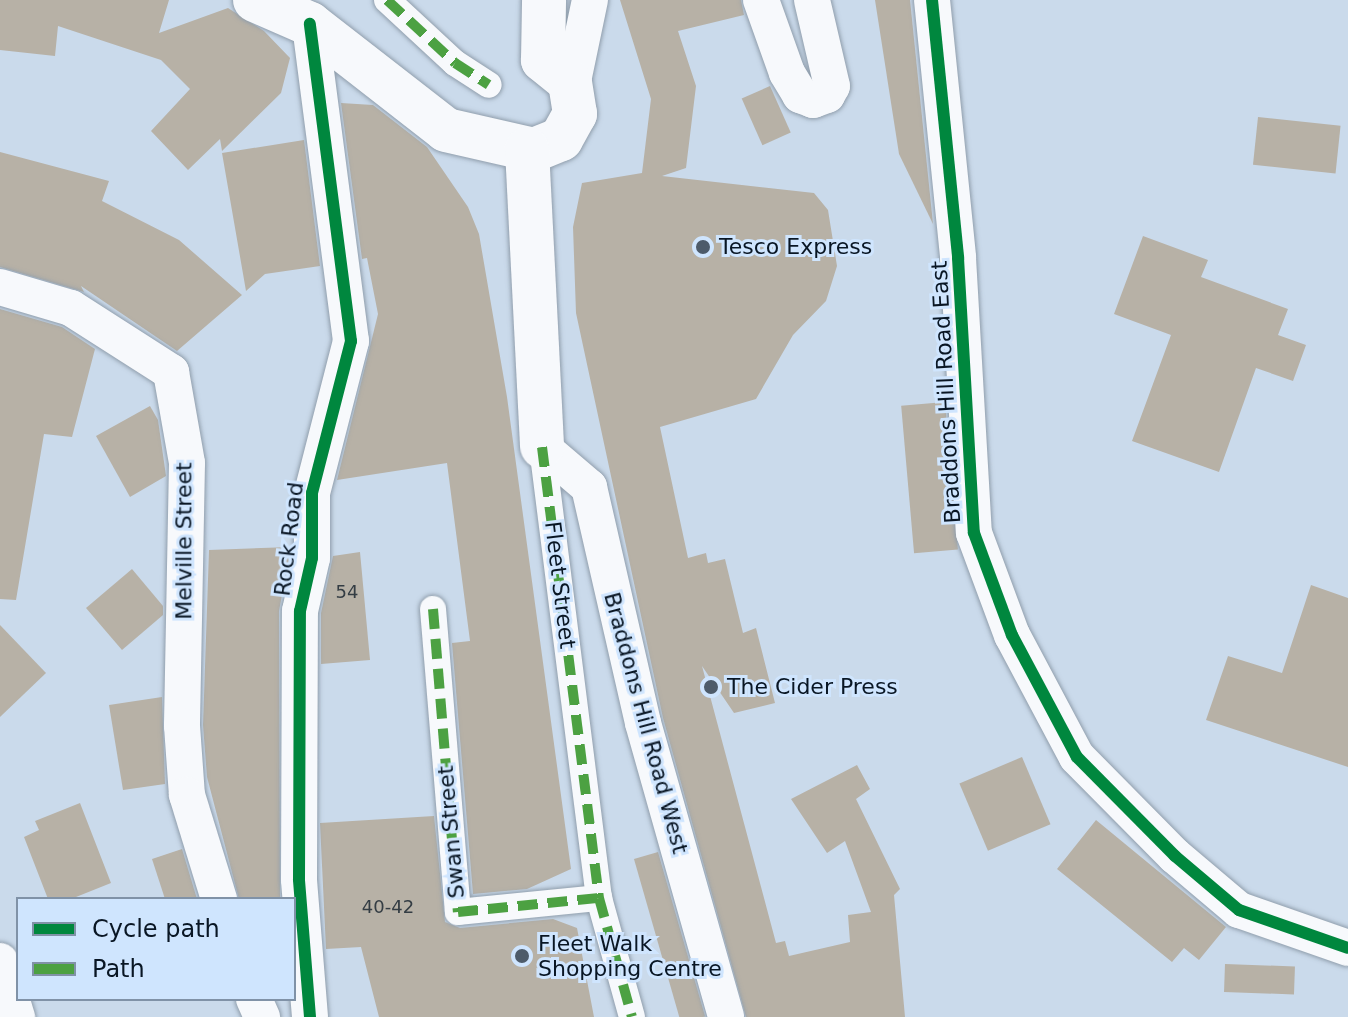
<!DOCTYPE html>
<style>
body{margin:0}
#map{position:relative;width:1348px;height:1017px;overflow:hidden;background:#cadaeb;font-family:"DejaVu Sans",sans-serif}
div>[style]{position:absolute}
.building>*{inset:0;background:#b7b1a6;transform-origin:0 0}
.roads{filter:drop-shadow(0 0 2px #909eac) drop-shadow(0 0 2px #909eac)}
.pedestrian>*{height:26px;margin:-13px;padding:0 13px;transform-origin:13px;border-radius:13px;background:#f7f9fc}
.minor>*{height:36px;margin:-18px;padding:0 18px;transform-origin:18px;border-radius:18px;background:#f7f9fc}
.tertiary>*{height:44px;margin:-22px;padding:0 22px;transform-origin:22px;border-radius:22px;background:#f7f9fc}
.quiet>*{height:10px;margin-top:-5px;transform-origin:0;background:repeating-linear-gradient(90deg,#4ca142 0 20px,transparent 0 30px)}
.cycleway>*{height:12px;margin:-6px;padding:0 6px;transform-origin:6px;border-radius:6px;background:#00873e}
.dots>*{width:22px;height:22px;translate:-50% -50%;box-sizing:border-box;border:4px solid #cfe5fe;border-radius:50%}
span{translate:-50% -50%;white-space:nowrap;text-align:center;line-height:1.15;-webkit-text-stroke:6px #cfe5fe;paint-order:stroke}
.number-label{font-size:18px;color:#343d44}
.number-label span{-webkit-text-stroke-width:0}
.poi-label{font-size:22px;color:#091624}
.left{translate:0 -50%;text-align:left}
.street-label{font-size:22px;color:#091624}
.legend{position:absolute;left:16px;top:897px;width:280px;height:104px;box-sizing:border-box;background:#cfe5fe;border:2px solid #8092a7;margin:0;padding:10px 14px;list-style:none;font-size:24px;color:#091624}
.legend li{display:flex;align-items:center;gap:16px;height:40px}
.legend b{width:40px;border:2px solid #8092a7}
</style>
<div id="map">
<div class="building">
<i style="clip-path:polygon(0 0,169px 0,159px 33px,228px 8px,264px 31px,290px 58px,281px 93px,222px 151px,220px 139px,188px 170px,151px 131px,190px 89px,161px 60px,58px 26px,55px 56px,0 50px)"></i>
<i style="clip-path:polygon(620px 0,741px 0,744px 15px,678px 31px,696px 86px,686px 168px,662px 176px,814px 193px,828px 210px,837px 266px,826px 301px,793px 335px,756px 399px,660px 427px,688px 558px,706px 553px,708px 563px,725px 559px,743px 633px,756px 628px,775px 703px,734px 713px,702px 666px,776px 943px,785px 941px,789px 956px,850px 942px,848px 915px,871px 912px,845px 841px,827px 853px,791px 799px,857px 765px,870px 789px,856px 799px,900px 889px,894px 895px,905px 1017px,746px 1017px,663px 718px,576px 313px,573px 227px,582px 183px,642px 173px,651px 99px)"></i>
<i style="clip-path:polygon(875px 0,910px 0,933px 224px,899px 154px)"></i>
<i style="left:770px;top:86px;width:51px;height:31px;rotate:66deg"></i>
<i style="clip-path:polygon(341px 103px,373px 105px,427px 147px,468px 207px,479px 234px,507px 397px,571px 869px,527px 889px,473px 894px,452px 643px,470px 641px,447px 463px,337px 480px,378px 314px,367px 258px,362px 259px)"></i>
<i style="left:1258px;top:117px;width:83px;height:48px;rotate:6deg"></i>
<i style="clip-path:polygon(304px 140px,320px 266px,265px 274px,246px 291px,222px 153px)"></i>
<i style="clip-path:polygon(0 152px,109px 181px,102px 201px,179px 240px,242px 295px,177px 351px,81px 286px,84px 292px,0 267px)"></i>
<i style="clip-path:polygon(1143px 236px,1208px 260px,1201px 277px,1288px 309px,1278px 335px,1306px 345px,1293px 381px,1256px 368px,1219px 472px,1132px 441px,1171px 335px,1114px 314px)"></i>
<i style="clip-path:polygon(0 309px,62px 327px,95px 349px,72px 437px,44px 434px,16px 600px,0 599px)"></i>
<i style="left:945px;top:402px;width:148px;height:44px;rotate:85deg"></i>
<i style="clip-path:polygon(150px 406px,158px 420px,166px 476px,130px 497px,96px 436px)"></i>
<i style="clip-path:polygon(291px 547px,279px 611px,280px 899px,239px 899px,207px 777px,203px 725px,209px 550px)"></i>
<i style="clip-path:polygon(360px 552px,370px 660px,321px 664px,321px 613px,333px 556px)"></i>
<i style="clip-path:polygon(132px 569px,163px 606px,163px 615px,122px 650px,86px 608px)"></i>
<i style="clip-path:polygon(1311px 585px,1348px 598px,1348px 767px,1206px 720px,1228px 656px,1282px 673px)"></i>
<i style="clip-path:polygon(0 625px,46px 673px,0 717px)"></i>
<i style="clip-path:polygon(162px 697px,165px 784px,123px 790px,109px 705px)"></i>
<i style="left:1022px;top:757px;width:73px;height:68px;rotate:67deg"></i>
<i style="clip-path:polygon(80px 803px,111px 883px,71px 899px,48px 899px,24px 837px,39px 830px,35px 821px)"></i>
<i style="clip-path:polygon(434px 816px,445px 922px,460px 928px,553px 919px,577px 928px,594px 1017px,379px 1017px,361px 947px,326px 949px,320px 823px)"></i>
<i style="clip-path:polygon(1096px 820px,1226px 927px,1199px 960px,1184px 948px,1172px 962px,1057px 869px)"></i>
<i style="clip-path:polygon(182px 849px,197px 899px,165px 899px,152px 859px)"></i>
<i style="left:658px;top:852px;width:171px;height:25px;rotate:74deg"></i>
<i style="left:1225px;top:964px;width:70px;height:28px;rotate:2deg"></i>
</div>
<div class="roads">
<div class="pedestrian">
<i style="left:387px;top:0;width:93px;rotate:42.8deg"></i>
<i style="left:455px;top:63px;width:40px;rotate:32.9deg"></i>
<i style="left:542px;top:447px;width:455px;rotate:82.8deg"></i>
<i style="left:599px;top:898px;width:123px;rotate:74.5deg"></i>
<i style="left:433px;top:609px;width:304px;rotate:85.3deg"></i>
<i style="left:458px;top:912px;width:142px;rotate:-5.7deg"></i>
</div>
<div class="minor">
<i style="left:761px;top:0;width:77px;rotate:70.4deg"></i>
<i style="left:787px;top:73px;width:26px;rotate:59deg"></i>
<i style="left:800px;top:95px;width:14px;rotate:21deg"></i>
<i style="left:813px;top:100px;width:15px;rotate:-20deg"></i>
<i style="left:827px;top:95px;width:10px;rotate:-61deg"></i>
<i style="left:832px;top:86px;width:88px;rotate:-103.1deg"></i>
<i style="left:932px;top:0;width:259px;rotate:84.2deg"></i>
<i style="left:958px;top:258px;width:275px;rotate:86.7deg"></i>
<i style="left:974px;top:533px;width:109px;rotate:69.6deg"></i>
<i style="left:1012px;top:635px;width:138px;rotate:62deg"></i>
<i style="left:1077px;top:757px;width:139px;rotate:45.3deg"></i>
<i style="left:1175px;top:856px;width:84px;rotate:40.2deg"></i>
<i style="left:1239px;top:910px;width:115px;rotate:19.2deg"></i>
<i style="left:572px;top:86px;width:88px;rotate:-78.2deg"></i>
<i style="left:0;top:287px;width:74px;rotate:16.5deg"></i>
<i style="left:71px;top:308px;width:119px;rotate:32.6deg"></i>
<i style="left:171px;top:372px;width:92px;rotate:80deg"></i>
<i style="left:187px;top:463px;width:263px;rotate:91.1deg"></i>
<i style="left:182px;top:726px;width:69px;rotate:85.9deg"></i>
<i style="left:187px;top:795px;width:109px;rotate:72.9deg"></i>
<i style="left:542px;top:447px;width:62px;rotate:40.4deg"></i>
<i style="left:589px;top:487px;width:242px;rotate:77.1deg"></i>
<i style="left:643px;top:723px;width:305px;rotate:74.2deg"></i>
<i style="left:0;top:961px;width:59px;rotate:73.1deg"></i>
<i style="left:254px;top:999px;width:20px;rotate:66deg"></i>
<i style="left:310px;top:1017px;width:138px;rotate:-94.6deg"></i>
<i style="left:299px;top:879px;width:268px;rotate:-89.8deg"></i>
<i style="left:300px;top:611px;width:54px;rotate:-77.2deg"></i>
<i style="left:312px;top:558px;width:65px;rotate:-90deg"></i>
<i style="left:312px;top:493px;width:157px;rotate:-75.6deg"></i>
<i style="left:351px;top:341px;width:320px;rotate:-97.4deg"></i>
</div>
<div class="tertiary">
<i style="left:255px;top:0;width:60px;rotate:23.6deg"></i>
<i style="left:310px;top:24px;width:172px;rotate:37.9deg"></i>
<i style="left:446px;top:130px;width:90px;rotate:12.8deg"></i>
<i style="left:534px;top:150px;width:29px;rotate:-22deg"></i>
<i style="left:561px;top:139px;width:29px;rotate:-61deg"></i>
<i style="left:575px;top:114px;width:32px;rotate:-99deg"></i>
<i style="left:570px;top:82px;width:35px;rotate:-141deg"></i>
<i style="left:543px;top:60px;width:60px;rotate:-89deg"></i>
<i style="left:527px;top:149px;width:298px;rotate:87.1deg"></i>
</div>
</div>
<div class="quiet">
<i style="left:387px;top:0;width:93px;rotate:42.8deg"></i>
<i style="left:455px;top:63px;width:40px;rotate:32.9deg"></i>
<i style="left:542px;top:447px;width:455px;rotate:82.8deg"></i>
<i style="left:599px;top:898px;width:123px;rotate:74.5deg"></i>
<i style="left:433px;top:609px;width:304px;rotate:85.3deg"></i>
<i style="left:458px;top:912px;width:142px;rotate:-5.7deg"></i>
</div>
<div class="cycleway">
<i style="left:932px;top:0;width:259px;rotate:84.2deg"></i>
<i style="left:958px;top:258px;width:275px;rotate:86.7deg"></i>
<i style="left:974px;top:533px;width:109px;rotate:69.6deg"></i>
<i style="left:1012px;top:635px;width:138px;rotate:62deg"></i>
<i style="left:1077px;top:757px;width:139px;rotate:45.3deg"></i>
<i style="left:1175px;top:856px;width:84px;rotate:40.2deg"></i>
<i style="left:1239px;top:910px;width:115px;rotate:19.2deg"></i>
<i style="left:310px;top:1017px;width:138px;rotate:-94.6deg"></i>
<i style="left:299px;top:879px;width:268px;rotate:-89.8deg"></i>
<i style="left:300px;top:611px;width:54px;rotate:-77.2deg"></i>
<i style="left:312px;top:558px;width:65px;rotate:-90deg"></i>
<i style="left:312px;top:493px;width:157px;rotate:-75.6deg"></i>
<i style="left:351px;top:341px;width:320px;rotate:-97.4deg"></i>
</div>
<div class="dots">
<i style="left:703px;top:247px;background:#4d5b6a"></i>
<i style="left:711px;top:687px;background:#4d5b6a"></i>
<i style="left:522px;top:956px;background:#4d5b6a"></i>
</div>
<div class="number-label">
<span style="left:347px;top:592px">54</span>
<span style="left:388px;top:907px">40-42</span>
</div>
<div class="poi-label">
<span class="left" style="left:719px;top:247px">Tesco Express</span>
<span class="left" style="left:727px;top:687px">The Cider Press</span>
<span class="left" style="left:538px;top:956px">Fleet Walk<br>Shopping Centre</span>
</div>
<div class="street-label">
<span style="left:946px;top:392px;rotate:-93deg">Braddons Hill Road East</span>
<span style="left:289px;top:539px;rotate:-83deg">Rock Road</span>
<span style="left:184px;top:541px;rotate:-90deg">Melville Street</span>
<span style="left:560px;top:585px;rotate:83deg">Fleet Street</span>
<span style="left:646px;top:723px;rotate:75deg">Braddons Hill Road West</span>
<span style="left:451px;top:832px;rotate:-95deg">Swan Street</span>
</div>
<ul class="legend">
<li><b style="height:10px;background:#00873e"></b>Cycle path</li>
<li><b style="height:10px;background:#4ca142"></b>Path</li>
</ul>
</div>
